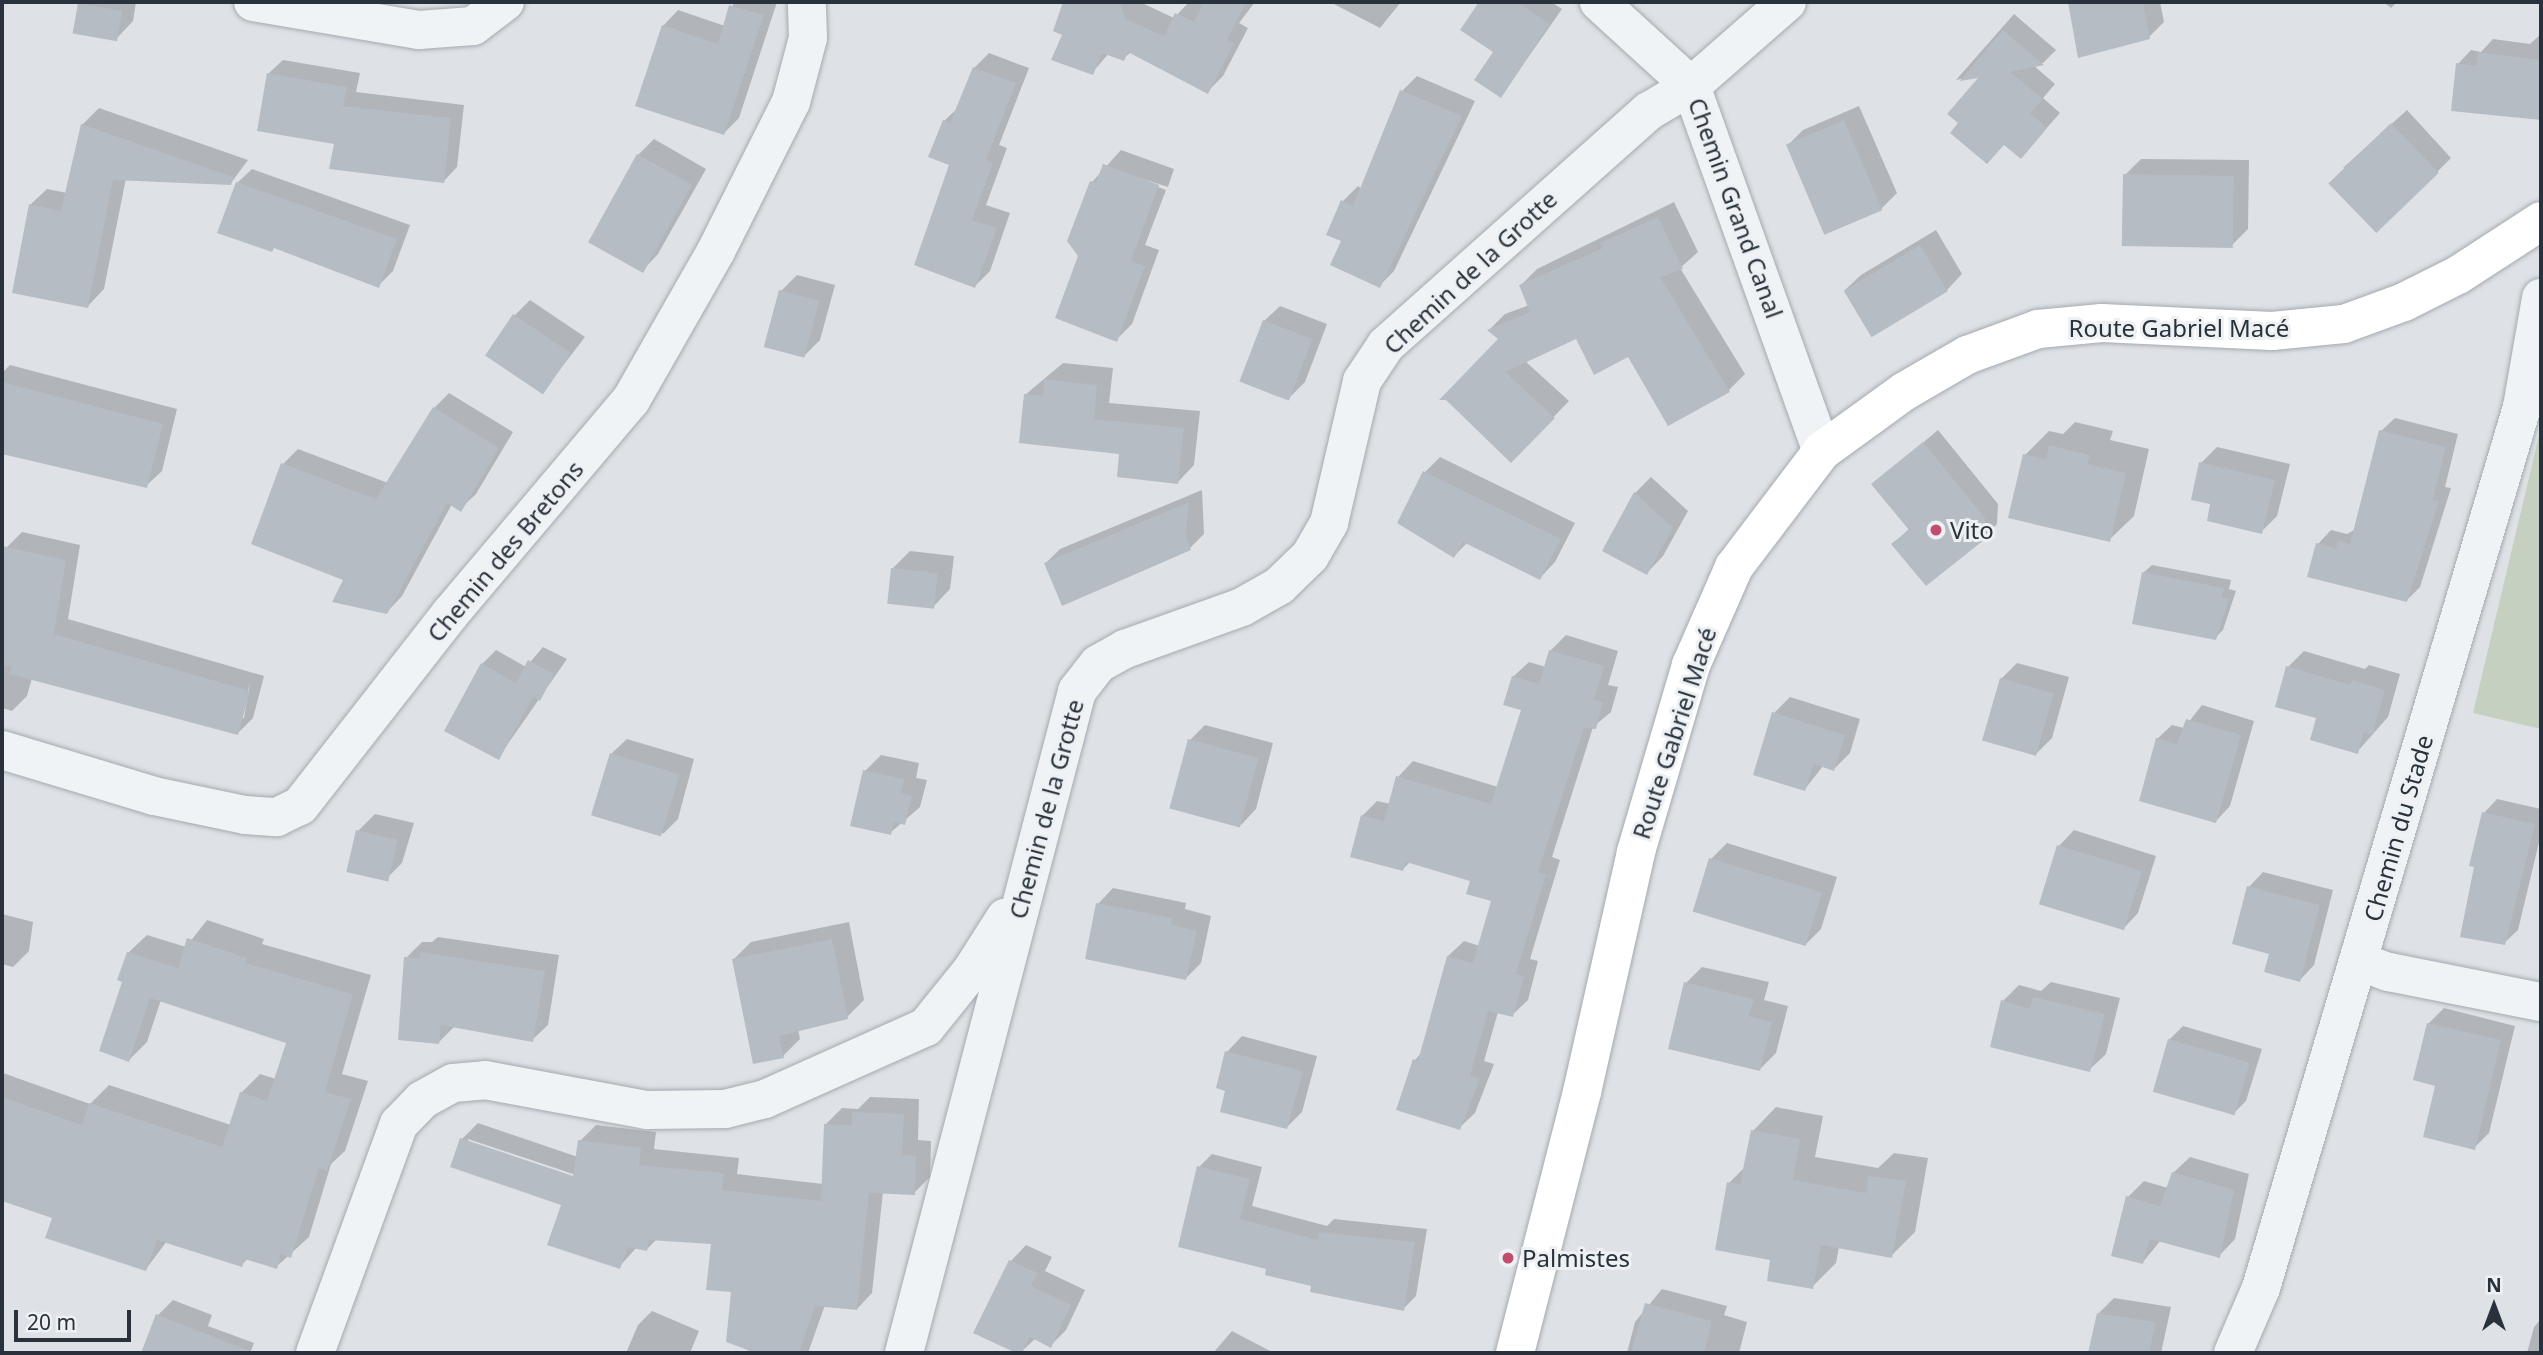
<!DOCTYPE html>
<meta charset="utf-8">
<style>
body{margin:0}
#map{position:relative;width:2543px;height:1355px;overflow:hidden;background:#dee2e6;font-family:"Noto Sans",sans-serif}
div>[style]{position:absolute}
.green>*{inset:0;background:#c6d0c0}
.shadow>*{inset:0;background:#0003}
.building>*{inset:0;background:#b6bcc3;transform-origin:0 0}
.roads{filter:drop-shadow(0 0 2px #a4aab0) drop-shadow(0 0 2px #a4aab0)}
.minor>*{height:38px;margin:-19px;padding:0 19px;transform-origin:19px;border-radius:19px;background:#f0f3f5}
.major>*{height:38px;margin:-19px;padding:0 19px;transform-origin:19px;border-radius:19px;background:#fff}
.dots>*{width:19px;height:19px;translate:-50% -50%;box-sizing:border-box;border:4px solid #edf1f4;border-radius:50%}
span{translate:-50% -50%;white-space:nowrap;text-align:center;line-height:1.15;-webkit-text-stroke:6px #edf1f4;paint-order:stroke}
.street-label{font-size:24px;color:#29323c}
.poi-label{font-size:24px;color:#29323c}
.left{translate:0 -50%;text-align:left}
.frame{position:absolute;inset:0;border:4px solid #29323c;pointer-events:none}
.north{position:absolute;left:2459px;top:1271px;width:70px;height:70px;-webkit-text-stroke:5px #edf1f4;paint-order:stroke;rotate:0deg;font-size:19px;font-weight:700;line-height:28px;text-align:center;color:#29323c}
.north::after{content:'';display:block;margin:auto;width:24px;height:32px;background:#29323c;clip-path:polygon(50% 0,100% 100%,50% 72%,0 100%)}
.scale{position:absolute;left:14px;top:1310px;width:117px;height:32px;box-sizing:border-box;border:4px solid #29323c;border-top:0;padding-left:9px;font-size:21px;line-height:24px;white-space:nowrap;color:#29323c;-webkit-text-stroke:5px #edf1f4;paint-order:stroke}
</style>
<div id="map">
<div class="green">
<i style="clip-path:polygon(2541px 427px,2541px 729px,2473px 713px)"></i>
</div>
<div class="shadow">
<i style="clip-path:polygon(82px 2px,136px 2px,133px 21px,117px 38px)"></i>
<i style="clip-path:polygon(734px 2px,777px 2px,739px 118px,724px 133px,663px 26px,678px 10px,725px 26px)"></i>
<i style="clip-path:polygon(1068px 2px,1140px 2px,1174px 18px,1189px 2px,1255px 2px,1239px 23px,1248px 28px,1223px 76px,1208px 91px,1131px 52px,1123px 59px,1109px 53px,1092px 73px,1064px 34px,1055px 30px)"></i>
<i style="clip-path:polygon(1330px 2px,1401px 2px,1380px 28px)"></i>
<i style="clip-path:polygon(1481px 2px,1551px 2px,1562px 9px,1501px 96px,1495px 52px,1462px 30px)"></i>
<i style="clip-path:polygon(2070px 2px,2160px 2px,2164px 22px,2149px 37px,2080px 56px)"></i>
<i style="clip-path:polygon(2383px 2px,2397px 2px,2391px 8px)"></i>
<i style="clip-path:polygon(2014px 14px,2056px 50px,2043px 63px,2033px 65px,2055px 84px,2043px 98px,2060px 113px,2021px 157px,2005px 143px,1960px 123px,1983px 75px,1956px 80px)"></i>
<i style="clip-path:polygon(2541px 34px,2541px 118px,2453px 110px,2458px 64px,2471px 50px,2481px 52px,2493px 39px,2530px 44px)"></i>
<i style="clip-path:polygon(989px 53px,1029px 68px,999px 145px,1007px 148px,986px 205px,1010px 213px,990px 271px,975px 286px,944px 121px,959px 107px,974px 68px)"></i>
<i style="clip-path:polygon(283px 60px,360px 73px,356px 92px,464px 105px,457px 167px,443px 182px,336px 142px,268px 74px)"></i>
<i style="clip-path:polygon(1417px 76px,1475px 101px,1394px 271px,1379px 286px,1343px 240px,1343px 201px,1358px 186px,1362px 189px,1402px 91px)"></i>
<i style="clip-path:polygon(1859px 106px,1897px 193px,1881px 209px,1826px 233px,1788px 145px,1803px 130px)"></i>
<i style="clip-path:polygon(99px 108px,248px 160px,231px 183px,126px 178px,104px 289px,88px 306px,30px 205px,47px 189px,67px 193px,82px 125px)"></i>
<i style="clip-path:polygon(2407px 110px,2451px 158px,2437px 172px,2343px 168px)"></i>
<i style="clip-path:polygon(654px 139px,706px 169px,658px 254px,643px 270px,638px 155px)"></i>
<i style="clip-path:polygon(1121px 150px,1174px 169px,1168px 187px,1108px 168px,1166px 190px,1145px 245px,1159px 250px,1132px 324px,1116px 340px,1086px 242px,1092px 182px)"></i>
<i style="clip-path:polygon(2141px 159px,2249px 160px,2248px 229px,2232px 245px,2125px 175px)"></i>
<i style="clip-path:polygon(252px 169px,410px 225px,393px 271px,378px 286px,237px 183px)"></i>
<i style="clip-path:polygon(1674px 202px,1698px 252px,1680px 268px,1745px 374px,1729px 390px,1668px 424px,1628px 354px,1576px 336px,1525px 361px,1569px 401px,1511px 461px,1501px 338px,1489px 330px,1505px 314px,1529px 305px,1521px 285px,1537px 269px)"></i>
<i style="clip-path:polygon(1936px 230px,1962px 274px,1947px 290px,1845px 290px,1861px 275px)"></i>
<i style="clip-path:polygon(797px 275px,835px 285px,820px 340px,804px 356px,781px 291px)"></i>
<i style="clip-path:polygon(530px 300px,585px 337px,542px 393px,515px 315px)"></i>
<i style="clip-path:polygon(1280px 306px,1327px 324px,1305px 382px,1290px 397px,1264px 321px)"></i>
<i style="clip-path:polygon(1063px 363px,1113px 368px,1109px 403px,1200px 411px,1194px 465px,1178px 482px,1025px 395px)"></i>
<i style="clip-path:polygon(10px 365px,177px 409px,162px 471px,146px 486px,2px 451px,2px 373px)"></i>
<i style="clip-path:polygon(449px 393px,513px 432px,476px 494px,460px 509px,452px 504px,402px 596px,387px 612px,345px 579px,283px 464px,298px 449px,388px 483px,434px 408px)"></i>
<i style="clip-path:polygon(2395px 418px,2458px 434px,2445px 487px,2451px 488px,2420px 587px,2407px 600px,2318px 544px,2331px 530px,2347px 534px,2356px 529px,2381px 431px)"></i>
<i style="clip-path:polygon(2075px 422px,2113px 431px,2110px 440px,2149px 449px,2134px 516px,2109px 540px,2025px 455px,2049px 431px,2063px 434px)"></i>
<i style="clip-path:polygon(1938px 430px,1998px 504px,1997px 524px,1983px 538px,1893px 544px,1910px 528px,1874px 484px)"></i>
<i style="clip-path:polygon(2217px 447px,2290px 464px,2277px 516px,2261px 532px,2212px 503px,2201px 463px)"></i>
<i style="clip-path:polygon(1440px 457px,1575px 523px,1555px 562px,1540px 578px,1468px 542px,1454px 556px,1425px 472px)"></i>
<i style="clip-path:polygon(1651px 477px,1688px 511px,1663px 556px,1647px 573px,1605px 550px,1635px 493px)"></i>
<i style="clip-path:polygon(1202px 490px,1204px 534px,1190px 548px,1046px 563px,1060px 549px)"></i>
<i style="clip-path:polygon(evenodd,22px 532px,80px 545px,68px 619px,264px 676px,253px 718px,238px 733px,32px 678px,27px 696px,12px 711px,2px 708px,2px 573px,7px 547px,22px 532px,250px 682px,244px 718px,241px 718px,250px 682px)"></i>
<i style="clip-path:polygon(910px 551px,954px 556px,950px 589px,933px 607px,893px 568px)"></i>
<i style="clip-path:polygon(2152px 565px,2231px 580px,2229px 589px,2236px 591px,2223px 630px,2215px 638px,2143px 573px)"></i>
<i style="clip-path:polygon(1566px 635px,1618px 651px,1608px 685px,1618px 687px,1611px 712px,1593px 727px,1552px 857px,1560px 860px,1530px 959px,1538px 961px,1528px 1000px,1512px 1015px,1498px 1012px,1484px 1061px,1494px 1064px,1475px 1113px,1459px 1128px,1415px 1060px,1422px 1052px,1448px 956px,1464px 941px,1480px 946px,1493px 900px,1472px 880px,1410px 862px,1403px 869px,1362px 816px,1377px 801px,1391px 804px,1398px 777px,1413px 761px,1498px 787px,1523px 708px,1513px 677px,1529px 662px,1546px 667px,1551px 650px)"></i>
<i style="clip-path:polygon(543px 647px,567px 659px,498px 758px,482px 664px,496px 650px,526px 667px)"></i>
<i style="clip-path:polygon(2304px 651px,2365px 669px,2369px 665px,2400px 674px,2388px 717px,2357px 752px,2318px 717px,2288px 667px)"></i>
<i style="clip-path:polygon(2017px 663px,2069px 677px,2052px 738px,2036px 754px,2001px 679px)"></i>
<i style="clip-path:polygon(1790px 697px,1860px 719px,1850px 753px,1834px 769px,1823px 766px,1805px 789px,1774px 713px)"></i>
<i style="clip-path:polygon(2202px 705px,2254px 721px,2230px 806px,2216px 821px,2157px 739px,2172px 725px,2184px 728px)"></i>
<i style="clip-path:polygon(1205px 725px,1273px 743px,1256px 809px,1241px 825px,1190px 740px)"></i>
<i style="clip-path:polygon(627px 739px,694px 759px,678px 819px,663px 834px,611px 754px)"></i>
<i style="clip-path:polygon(881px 755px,919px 763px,916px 778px,927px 780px,920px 807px,890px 833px,865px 771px)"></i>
<i style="clip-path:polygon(2497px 799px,2541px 809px,2541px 834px,2518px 930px,2504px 943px,2476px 866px,2484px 813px)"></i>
<i style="clip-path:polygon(375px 814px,414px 823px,402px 863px,385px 880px,358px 831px)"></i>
<i style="clip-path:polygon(2074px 830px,2156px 856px,2138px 913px,2123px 929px,2059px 846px)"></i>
<i style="clip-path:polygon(1727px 843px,1837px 877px,1821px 929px,1805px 945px,1711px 859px)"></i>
<i style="clip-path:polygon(2263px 872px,2333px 890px,2314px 965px,2300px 980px,2271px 952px,2249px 887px)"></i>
<i style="clip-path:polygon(1113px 888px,1186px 903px,1185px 909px,1211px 916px,1201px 963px,1186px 978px,1098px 904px)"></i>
<i style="clip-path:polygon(2px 914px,33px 922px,29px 951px,13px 967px,2px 964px)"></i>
<i style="clip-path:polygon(207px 920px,264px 939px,262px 944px,371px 975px,342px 1074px,368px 1081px,345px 1151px,331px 1164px,309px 1237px,276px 1267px,248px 1258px,242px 1265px,167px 1241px,146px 1269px,54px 1217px,2px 1199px,3px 1073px,90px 1104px,109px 1085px,231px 1125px,241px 1093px,260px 1074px,276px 1079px,288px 1041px,161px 1000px,147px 1042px,129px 1060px,125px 981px,128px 953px,147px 935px,186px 947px)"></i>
<i style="clip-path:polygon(849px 922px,864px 1000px,847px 1017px,798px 1029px,800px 1039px,783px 1056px,734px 959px,751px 942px)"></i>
<i style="clip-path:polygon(438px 937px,559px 955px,548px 1025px,532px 1040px,455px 1026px,439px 1042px,406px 958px,422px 942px,432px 942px)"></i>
<i style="clip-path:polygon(1702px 967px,1769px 982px,1764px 1000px,1788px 1006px,1776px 1053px,1760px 1069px,1686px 983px)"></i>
<i style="clip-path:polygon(2051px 982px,2120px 998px,2106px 1054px,2089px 1070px,2003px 1001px,2019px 985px,2041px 991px)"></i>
<i style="clip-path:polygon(2444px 1008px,2515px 1026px,2489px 1133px,2474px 1148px,2428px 1024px)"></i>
<i style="clip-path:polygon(2183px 1026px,2262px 1049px,2246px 1101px,2232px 1115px,2169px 1040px)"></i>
<i style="clip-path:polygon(1242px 1036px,1317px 1056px,1302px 1112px,1287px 1127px,1218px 1087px,1227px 1052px)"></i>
<i style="clip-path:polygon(evenodd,870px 1097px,919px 1099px,918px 1140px,931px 1141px,930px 1177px,914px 1193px,883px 1192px,872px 1293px,857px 1309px,825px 1305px,808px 1353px,754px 1353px,728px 1341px,733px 1291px,713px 1243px,657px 1239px,647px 1249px,637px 1247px,619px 1267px,563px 1204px,462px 1139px,478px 1123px,578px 1157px,580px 1141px,596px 1125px,656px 1132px,654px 1149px,739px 1158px,737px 1174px,823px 1184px,826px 1124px,842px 1108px,858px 1109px,870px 1097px,468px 1139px,582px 1177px,581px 1181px,468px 1143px,468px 1139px)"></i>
<i style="clip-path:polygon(1776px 1107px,1823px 1116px,1815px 1157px,1878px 1168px,1894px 1153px,1928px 1158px,1915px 1232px,1891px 1256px,1839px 1247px,1836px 1263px,1812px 1287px,1773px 1259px,1729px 1183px,1745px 1167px,1753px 1131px)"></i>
<i style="clip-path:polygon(1212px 1154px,1262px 1167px,1252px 1206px,1327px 1226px,1334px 1219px,1427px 1229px,1416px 1296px,1403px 1309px,1313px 1285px,1269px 1267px,1199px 1167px)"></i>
<i style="clip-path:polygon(2190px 1157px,2249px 1174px,2235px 1239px,2219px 1256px,2161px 1240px,2143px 1262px,2128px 1197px,2144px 1181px,2168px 1188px,2173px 1173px)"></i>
<i style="clip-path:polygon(1026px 1245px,1052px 1257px,1045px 1271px,1085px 1290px,1066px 1330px,1051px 1345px,1036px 1338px,1020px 1353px,976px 1332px,1011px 1261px)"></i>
<i style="clip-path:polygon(1662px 1289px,1727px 1306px,1724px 1315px,1747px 1322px,1739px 1353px,1627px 1353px,1635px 1322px)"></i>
<i style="clip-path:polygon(2114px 1298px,2171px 1307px,2161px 1353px,2089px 1353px,2098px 1314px)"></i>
<i style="clip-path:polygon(173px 1300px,212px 1315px,208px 1326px,254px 1343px,250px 1353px,142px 1353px,158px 1315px)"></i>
<i style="clip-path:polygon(652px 1311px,699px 1331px,690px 1353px,626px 1353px,638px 1325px)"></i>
<i style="clip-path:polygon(2541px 1319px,2541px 1353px,2527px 1353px,2534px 1327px)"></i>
<i style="clip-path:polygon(1232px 1331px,1274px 1353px,1213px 1353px)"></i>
</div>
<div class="building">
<i style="clip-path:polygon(1063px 2px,1120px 2px,1125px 19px,1164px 36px,1175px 13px,1194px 22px,1204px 2px,1246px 2px,1227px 40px,1234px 43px,1208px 94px,1128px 52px,1124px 61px,1102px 53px,1093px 75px,1051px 60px,1062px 35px,1053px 31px)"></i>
<i style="clip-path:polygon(1479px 2px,1517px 2px,1550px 24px,1501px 98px,1474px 80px,1493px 52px,1460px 30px)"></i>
<i style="clip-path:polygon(2068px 2px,2143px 2px,2150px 39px,2078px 58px)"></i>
<i style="left:78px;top:3px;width:45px;height:31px;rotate:10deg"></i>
<i style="clip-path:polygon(729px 5px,764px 15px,724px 135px,635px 106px,662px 25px,718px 44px)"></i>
<i style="clip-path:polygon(2003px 30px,2044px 65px,2010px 72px,2043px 99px,2030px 113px,2047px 128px,2021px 159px,2004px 145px,1987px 164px,1950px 133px,1958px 123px,1947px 114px,1978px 78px,1960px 81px)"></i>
<i style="clip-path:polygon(2478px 52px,2541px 60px,2541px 120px,2451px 111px,2456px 63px,2476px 66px)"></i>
<i style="clip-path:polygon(973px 67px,1016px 83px,986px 160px,993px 163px,972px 220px,997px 228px,975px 288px,914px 265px,949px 165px,928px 157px,943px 120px,950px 123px)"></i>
<i style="clip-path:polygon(267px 73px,347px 87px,343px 106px,451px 118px,444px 183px,329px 169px,334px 144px,257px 131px)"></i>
<i style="clip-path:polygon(1400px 90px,1462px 116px,1380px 288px,1330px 265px,1341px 241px,1326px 235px,1341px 200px,1353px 206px)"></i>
<i style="left:1844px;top:120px;width:98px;height:63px;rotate:67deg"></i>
<i style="left:2391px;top:123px;width:69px;height:87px;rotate:46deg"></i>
<i style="clip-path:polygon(81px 124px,233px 177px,231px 185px,113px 180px,88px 308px,12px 293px,29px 204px,61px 211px)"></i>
<i style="left:637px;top:154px;width:63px;height:101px;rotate:29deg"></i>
<i style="clip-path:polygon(1103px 164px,1159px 185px,1131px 261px,1145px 266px,1117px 342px,1055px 318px,1078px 256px,1067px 241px,1090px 181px,1096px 183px)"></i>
<i style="left:2123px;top:174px;width:111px;height:72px;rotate:1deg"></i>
<i style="clip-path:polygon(236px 182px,397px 239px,379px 288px,274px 248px,272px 252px,217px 233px)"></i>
<i style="clip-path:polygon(1658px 217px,1683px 269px,1660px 277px,1730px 392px,1668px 426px,1628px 357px,1594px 375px,1576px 339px,1505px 372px,1555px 418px,1511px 463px,1446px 400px,1439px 400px,1498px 339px,1487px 330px,1530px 312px,1519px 285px,1603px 248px,1600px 243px)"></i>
<i style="left:1920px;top:245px;width:54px;height:89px;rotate:59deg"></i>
<i style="left:779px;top:290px;width:42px;height:59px;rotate:15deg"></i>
<i style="left:513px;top:314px;width:70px;height:50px;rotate:34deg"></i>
<i style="left:1263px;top:320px;width:53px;height:66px;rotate:21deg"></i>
<i style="clip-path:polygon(1044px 379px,1097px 385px,1094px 419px,1184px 428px,1178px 484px,1117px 477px,1119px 454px,1019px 443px,1024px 394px,1043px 396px)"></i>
<i style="clip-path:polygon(2px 382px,163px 424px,147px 488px,2px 454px)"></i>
<i style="clip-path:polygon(433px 407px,499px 448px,461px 512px,447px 503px,387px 614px,332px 602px,343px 580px,251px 544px,281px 463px,376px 499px)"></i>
<i style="clip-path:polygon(2379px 430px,2446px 447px,2433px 500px,2439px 501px,2407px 602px,2307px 577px,2316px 543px,2336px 548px,2338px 541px,2350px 544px)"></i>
<i style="clip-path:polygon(1923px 442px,1985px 518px,1984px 540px,1926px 586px,1891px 544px,1909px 530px,1871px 484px)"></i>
<i style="clip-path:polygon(2049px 445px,2090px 455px,2087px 464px,2126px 473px,2110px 542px,2008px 518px,2023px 454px,2046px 459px)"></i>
<i style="clip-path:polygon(2199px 462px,2275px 480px,2262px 534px,2207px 521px,2210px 504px,2191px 500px)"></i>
<i style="clip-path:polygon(1423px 471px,1561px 539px,1540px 580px,1463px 542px,1454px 558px,1397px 523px)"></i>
<i style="clip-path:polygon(1634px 492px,1673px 528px,1647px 575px,1602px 551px)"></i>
<i style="clip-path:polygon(1189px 502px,1186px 536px,1191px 550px,1062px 606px,1044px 563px)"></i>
<i style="clip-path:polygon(2px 546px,66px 560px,54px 634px,250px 691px,238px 735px,10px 674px,11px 667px,2px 665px)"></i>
<i style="left:891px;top:568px;width:47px;height:36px;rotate:6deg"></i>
<i style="clip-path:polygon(2142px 572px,2224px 588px,2222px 597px,2229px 599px,2216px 640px,2132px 624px)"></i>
<i style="clip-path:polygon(1549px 650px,1604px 666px,1594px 700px,1603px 702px,1596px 729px,1584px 728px,1538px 872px,1546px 875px,1516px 974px,1524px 976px,1513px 1017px,1488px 1011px,1470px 1076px,1480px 1079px,1460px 1130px,1396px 1110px,1413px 1059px,1418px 1061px,1447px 956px,1473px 963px,1491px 901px,1466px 894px,1470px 881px,1406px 862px,1403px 871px,1350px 857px,1361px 815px,1384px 821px,1396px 776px,1491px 804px,1521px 710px,1503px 705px,1512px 676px,1539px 684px)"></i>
<i style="clip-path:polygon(528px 660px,554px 674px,540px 701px,533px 697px,499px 760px,444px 731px,481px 663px,516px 683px)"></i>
<i style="clip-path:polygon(2286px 666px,2350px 685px,2352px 680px,2385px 690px,2372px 735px,2364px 732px,2358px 754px,2310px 740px,2316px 718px,2275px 707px)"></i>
<i style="left:2000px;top:678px;width:56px;height:65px;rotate:16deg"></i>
<i style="clip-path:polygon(1772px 712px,1845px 735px,1834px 771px,1814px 764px,1805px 791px,1753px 775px)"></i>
<i style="clip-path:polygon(2186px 719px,2241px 735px,2216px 823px,2139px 801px,2156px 738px,2177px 744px)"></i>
<i style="left:1188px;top:739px;width:73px;height:72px;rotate:15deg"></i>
<i style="left:610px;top:753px;width:73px;height:65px;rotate:17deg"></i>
<i style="clip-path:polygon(863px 770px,904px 779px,901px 793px,912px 796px,905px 825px,894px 822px,891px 835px,850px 826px)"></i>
<i style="clip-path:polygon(2482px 812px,2535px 824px,2505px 945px,2460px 937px,2474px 867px,2469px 866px)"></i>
<i style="left:356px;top:830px;width:43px;height:43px;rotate:13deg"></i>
<i style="left:2057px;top:845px;width:89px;height:62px;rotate:17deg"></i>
<i style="left:1709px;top:858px;width:118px;height:56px;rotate:17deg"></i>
<i style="clip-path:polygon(2247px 886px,2320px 905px,2300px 982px,2264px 972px,2269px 954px,2232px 944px)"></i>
<i style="clip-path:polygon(1096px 903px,1172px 918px,1171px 924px,1197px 931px,1186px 980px,1085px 959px)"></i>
<i style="clip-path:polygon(187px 938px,247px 958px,245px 963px,353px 994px,325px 1092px,351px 1099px,327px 1171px,319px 1168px,291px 1258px,281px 1254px,277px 1269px,245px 1259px,242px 1267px,157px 1240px,146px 1271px,45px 1238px,52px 1218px,2px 1201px,2px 1097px,82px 1125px,89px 1103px,222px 1147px,240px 1092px,267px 1101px,286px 1043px,150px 998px,129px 1062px,99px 1051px,122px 982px,117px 980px,127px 952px,178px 968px)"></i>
<i style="clip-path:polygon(832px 939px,848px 1019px,779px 1036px,784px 1058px,753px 1064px,732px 959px)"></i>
<i style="clip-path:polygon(420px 952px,545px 971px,533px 1042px,441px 1025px,439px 1044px,398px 1040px,404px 957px,420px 958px)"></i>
<i style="clip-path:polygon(1684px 982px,1754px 999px,1748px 1016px,1772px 1022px,1760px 1071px,1668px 1049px)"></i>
<i style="clip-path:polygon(2033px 997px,2105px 1014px,2090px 1072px,1990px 1047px,2001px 1000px,2030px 1009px)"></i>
<i style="clip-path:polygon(2427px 1023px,2501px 1040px,2475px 1150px,2423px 1137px,2435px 1086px,2413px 1080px)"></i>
<i style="left:2168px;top:1039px;width:85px;height:55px;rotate:16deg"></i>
<i style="clip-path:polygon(1225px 1051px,1303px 1071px,1287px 1129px,1220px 1112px,1225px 1091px,1216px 1088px)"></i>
<i style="clip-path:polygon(852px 1112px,904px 1114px,902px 1155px,916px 1156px,915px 1195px,869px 1193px,857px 1310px,815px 1306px,799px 1353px,757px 1353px,726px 1342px,731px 1292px,706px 1290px,711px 1244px,649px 1240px,647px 1251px,628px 1247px,620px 1269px,547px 1245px,561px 1205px,450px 1167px,460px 1138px,573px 1176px,578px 1140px,641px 1148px,639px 1165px,724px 1173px,722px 1190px,821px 1201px,824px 1124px,852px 1125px)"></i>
<i style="clip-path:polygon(1751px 1130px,1800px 1139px,1793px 1180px,1866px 1193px,1868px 1176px,1906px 1181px,1892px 1258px,1821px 1245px,1813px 1289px,1767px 1281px,1770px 1260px,1715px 1250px,1727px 1182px,1740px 1184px)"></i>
<i style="clip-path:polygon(1197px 1166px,1250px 1179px,1240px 1219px,1318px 1240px,1319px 1232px,1415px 1242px,1404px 1311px,1310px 1292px,1311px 1286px,1265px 1275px,1266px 1269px,1178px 1247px)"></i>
<i style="clip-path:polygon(2172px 1172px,2234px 1190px,2220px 1258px,2150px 1239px,2143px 1264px,2111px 1256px,2126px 1196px,2160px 1206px)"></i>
<i style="clip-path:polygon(1009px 1260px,1038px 1273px,1031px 1286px,1071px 1305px,1051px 1348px,1030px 1337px,1022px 1353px,1016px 1353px,973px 1333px)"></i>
<i style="clip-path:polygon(1645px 1303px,1712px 1321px,1704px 1353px,1631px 1353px)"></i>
<i style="clip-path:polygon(2097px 1313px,2156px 1322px,2149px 1353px,2088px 1353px)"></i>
<i style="clip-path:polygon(156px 1314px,250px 1351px,250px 1353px,141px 1353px)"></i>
</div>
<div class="roads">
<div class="minor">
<i style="left:253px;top:2px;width:168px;rotate:9.6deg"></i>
<i style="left:419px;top:30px;width:54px;rotate:-4.2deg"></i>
<i style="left:473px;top:26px;width:40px;rotate:-37deg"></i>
<i style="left:1787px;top:2px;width:128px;rotate:138.8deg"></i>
<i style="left:1691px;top:86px;width:388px;rotate:70.3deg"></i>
<i style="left:2px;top:750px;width:159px;rotate:16.8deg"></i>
<i style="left:154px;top:796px;width:93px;rotate:11.8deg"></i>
<i style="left:245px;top:815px;width:32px;rotate:4deg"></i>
<i style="left:277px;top:817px;width:25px;rotate:-26deg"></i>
<i style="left:300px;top:806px;width:244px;rotate:-52deg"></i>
<i style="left:450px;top:614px;width:280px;rotate:-49.8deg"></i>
<i style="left:631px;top:400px;width:172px;rotate:-60.3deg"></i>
<i style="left:716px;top:251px;width:167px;rotate:-63.3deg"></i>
<i style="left:791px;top:102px;width:66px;rotate:-75.1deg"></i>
<i style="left:808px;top:38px;width:36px;rotate:-92deg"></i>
<i style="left:2358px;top:961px;width:33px;rotate:20deg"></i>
<i style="left:2389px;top:972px;width:155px;rotate:11.2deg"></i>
<i style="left:315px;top:1353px;width:244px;rotate:-69.9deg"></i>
<i style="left:399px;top:1124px;width:33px;rotate:-46deg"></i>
<i style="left:422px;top:1100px;width:35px;rotate:-29deg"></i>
<i style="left:453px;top:1083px;width:32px;rotate:-5deg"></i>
<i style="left:485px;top:1080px;width:165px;rotate:10.5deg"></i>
<i style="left:647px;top:1110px;width:78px;rotate:-0.7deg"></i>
<i style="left:725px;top:1109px;width:41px;rotate:-14deg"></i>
<i style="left:765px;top:1099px;width:176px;rotate:-24.1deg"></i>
<i style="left:926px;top:1027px;width:73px;rotate:-51.1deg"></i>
<i style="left:972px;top:970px;width:62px;rotate:-57.6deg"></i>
<i style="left:904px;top:1353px;width:684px;rotate:-75.35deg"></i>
<i style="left:1077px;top:691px;width:34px;rotate:-52deg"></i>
<i style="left:1098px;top:664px;width:31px;rotate:-29deg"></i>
<i style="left:1125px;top:649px;width:124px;rotate:-19.7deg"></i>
<i style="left:1242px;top:607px;width:43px;rotate:-29.6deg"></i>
<i style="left:1279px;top:586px;width:43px;rotate:-44.1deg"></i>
<i style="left:1310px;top:556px;width:38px;rotate:-60deg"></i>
<i style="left:1329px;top:523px;width:146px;rotate:-76.9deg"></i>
<i style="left:1362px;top:381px;width:43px;rotate:-56.3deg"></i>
<i style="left:1386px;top:345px;width:352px;rotate:-41.7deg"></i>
<i style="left:1649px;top:111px;width:49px;rotate:-30.8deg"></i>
<i style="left:1691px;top:86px;width:125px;rotate:-137.6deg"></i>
<i style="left:2233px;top:1353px;width:71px;rotate:-66.7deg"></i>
<i style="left:2261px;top:1288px;width:919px;rotate:-73.5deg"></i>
<i style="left:2522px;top:407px;width:111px;rotate:-80.1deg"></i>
</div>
<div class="major">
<i style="left:1515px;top:1353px;width:269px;rotate:-75.6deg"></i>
<i style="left:1582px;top:1092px;width:246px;rotate:-77.3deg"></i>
<i style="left:1636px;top:852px;width:195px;rotate:-73.6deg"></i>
<i style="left:1691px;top:665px;width:107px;rotate:-66.3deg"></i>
<i style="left:1734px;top:567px;width:146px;rotate:-52.8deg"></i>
<i style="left:1822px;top:451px;width:102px;rotate:-35.9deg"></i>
<i style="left:1905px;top:391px;width:72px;rotate:-30.1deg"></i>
<i style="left:1967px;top:355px;width:76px;rotate:-20.1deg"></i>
<i style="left:2038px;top:329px;width:64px;rotate:-5.4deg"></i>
<i style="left:2102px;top:323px;width:170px;rotate:2.7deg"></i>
<i style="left:2272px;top:331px;width:72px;rotate:-5.6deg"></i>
<i style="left:2344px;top:324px;width:64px;rotate:-20.1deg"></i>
<i style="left:2404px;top:302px;width:60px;rotate:-26.6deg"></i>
<i style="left:2458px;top:275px;width:99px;rotate:-33deg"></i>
</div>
</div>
<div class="dots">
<i style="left:1936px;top:530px;background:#c24d6e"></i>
<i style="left:1508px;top:1258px;background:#c24d6e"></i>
</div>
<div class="street-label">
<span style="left:1736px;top:208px;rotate:70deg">Chemin Grand Canal</span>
<span style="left:1470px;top:272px;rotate:-43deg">Chemin de la Grotte</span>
<span style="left:2179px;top:328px">Route Gabriel Macé</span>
<span style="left:505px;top:551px;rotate:-50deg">Chemin des Bretons</span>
<span style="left:1674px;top:733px;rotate:-72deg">Route Gabriel Macé</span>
<span style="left:1046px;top:809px;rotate:-75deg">Chemin de la Grotte</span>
<span style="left:2398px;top:828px;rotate:-74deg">Chemin du Stade</span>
</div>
<div class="poi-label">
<span class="left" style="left:1950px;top:530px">Vito</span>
<span class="left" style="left:1522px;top:1258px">Palmistes</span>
</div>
<div class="frame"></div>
<div class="north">N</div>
<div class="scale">20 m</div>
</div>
